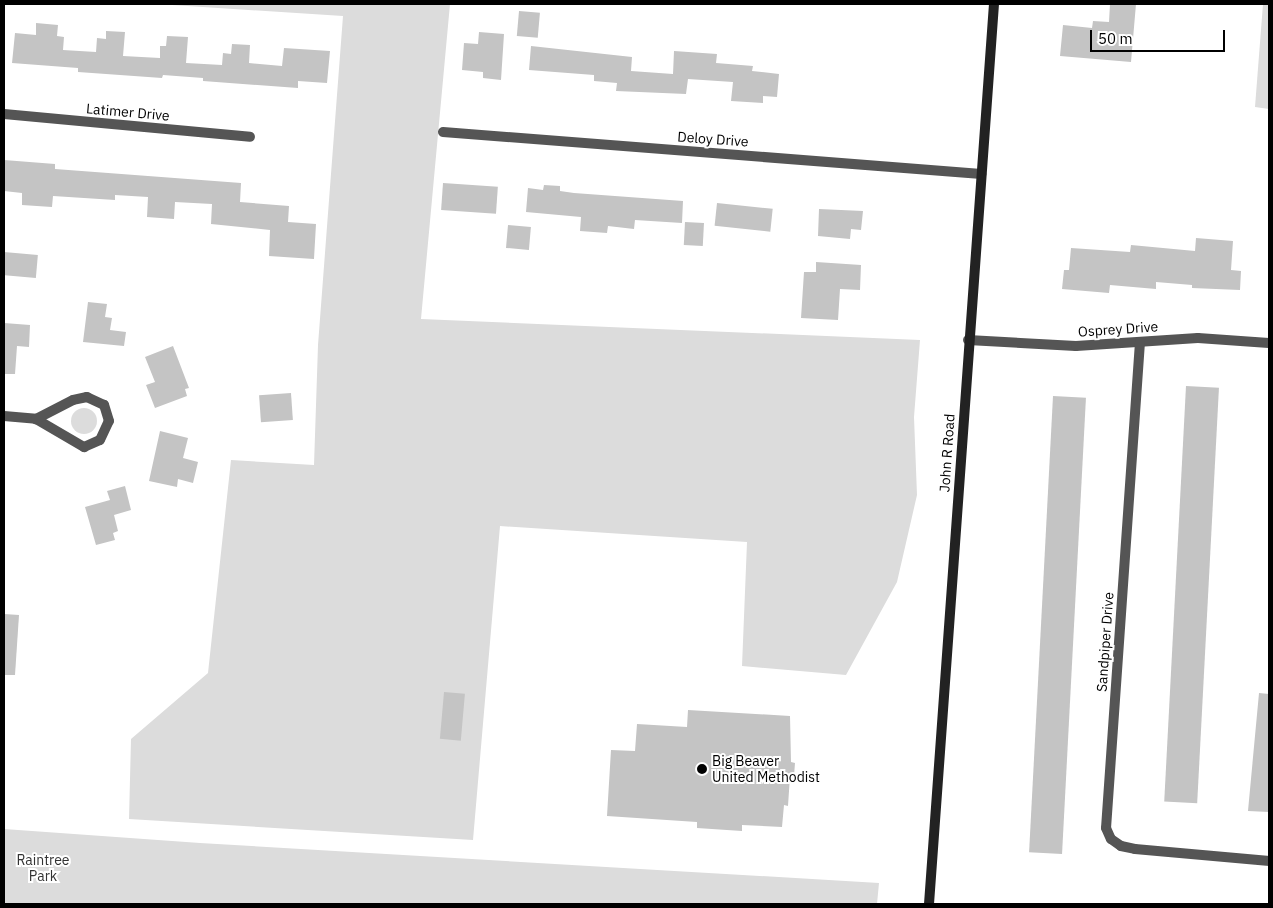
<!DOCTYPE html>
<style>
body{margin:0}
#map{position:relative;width:1273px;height:908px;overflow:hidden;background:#fff;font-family:"IBM Plex Sans",sans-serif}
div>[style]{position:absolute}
.green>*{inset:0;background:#dcdcdc}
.round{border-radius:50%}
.building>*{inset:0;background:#c4c4c4;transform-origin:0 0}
.street>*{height:10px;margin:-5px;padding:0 5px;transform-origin:5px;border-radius:5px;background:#555}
.secondary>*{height:10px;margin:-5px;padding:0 5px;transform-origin:5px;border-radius:5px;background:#222}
.dots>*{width:14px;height:14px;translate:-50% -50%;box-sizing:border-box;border:2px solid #fff;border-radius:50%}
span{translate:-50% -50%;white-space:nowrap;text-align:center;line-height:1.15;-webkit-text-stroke:4px #fff;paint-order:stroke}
.street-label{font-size:14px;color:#000}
.poi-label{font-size:14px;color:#000}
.left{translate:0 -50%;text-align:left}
.park-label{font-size:14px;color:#333}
.frame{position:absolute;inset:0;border:5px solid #000;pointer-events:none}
.scale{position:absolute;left:1090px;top:30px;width:135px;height:22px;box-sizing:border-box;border:2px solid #000;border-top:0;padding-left:6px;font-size:15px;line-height:18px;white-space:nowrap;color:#000;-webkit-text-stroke:4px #fff;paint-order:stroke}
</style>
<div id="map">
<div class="green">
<i style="clip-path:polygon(157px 4px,450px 4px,421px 319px,920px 340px,914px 417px,917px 495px,897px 582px,846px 675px,742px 666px,747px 542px,500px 526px,473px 840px,129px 819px,131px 739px,208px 673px,231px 460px,314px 465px,318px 345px,343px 16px)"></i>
<i style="clip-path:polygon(1263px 4px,1269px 4px,1269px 109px,1255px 107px)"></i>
<i class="round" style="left:71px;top:408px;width:26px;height:26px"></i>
<i style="clip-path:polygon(4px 829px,200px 843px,879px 883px,877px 904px,4px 904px)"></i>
</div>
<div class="building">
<i style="clip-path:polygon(1110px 4px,1136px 4px,1131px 62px,1060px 56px,1063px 25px,1092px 28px,1093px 21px,1109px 22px)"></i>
<i style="left:519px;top:11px;width:21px;height:25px;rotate:5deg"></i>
<i style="clip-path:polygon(36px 23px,58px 25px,57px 36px,64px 37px,63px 50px,96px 52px,97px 38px,106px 39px,106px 31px,125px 32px,123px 56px,160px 58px,160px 46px,166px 46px,167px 36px,188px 37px,186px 63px,222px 65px,223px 53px,231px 54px,232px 44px,250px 45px,249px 63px,282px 66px,284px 48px,330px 51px,327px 83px,298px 81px,298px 88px,203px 81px,203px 78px,163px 75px,162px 78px,78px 72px,78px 68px,12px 63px,15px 33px,36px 35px)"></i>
<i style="clip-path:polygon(479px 32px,504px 34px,501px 80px,483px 78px,483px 72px,462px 70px,464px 43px,478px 44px)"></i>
<i style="clip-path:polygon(531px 46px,632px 57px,631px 71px,673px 74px,674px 51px,717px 54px,716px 63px,753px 66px,752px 71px,779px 74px,777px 97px,763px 96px,763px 103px,731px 101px,733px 82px,688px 79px,686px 94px,616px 91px,617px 83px,594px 81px,594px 75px,529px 70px)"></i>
<i style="clip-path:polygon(4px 160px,55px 164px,55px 169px,241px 183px,240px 202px,289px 206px,288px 222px,316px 224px,314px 259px,269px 256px,270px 230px,211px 224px,212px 204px,175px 202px,174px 219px,147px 217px,148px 197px,115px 195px,115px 200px,53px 196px,52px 207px,22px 205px,22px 193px,4px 191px)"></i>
<i style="left:443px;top:183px;width:55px;height:27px;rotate:4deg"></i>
<i style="clip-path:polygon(544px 185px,560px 186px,560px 191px,574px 193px,683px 201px,682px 223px,635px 220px,634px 229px,608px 226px,607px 233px,580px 231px,581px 217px,526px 212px,528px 188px,543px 190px)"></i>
<i style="left:717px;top:203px;width:56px;height:23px;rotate:6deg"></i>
<i style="clip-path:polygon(819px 209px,863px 211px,861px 230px,851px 229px,850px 239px,818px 236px)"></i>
<i style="left:685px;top:222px;width:19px;height:23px;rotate:3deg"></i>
<i style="left:508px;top:225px;width:23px;height:23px;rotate:5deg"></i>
<i style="clip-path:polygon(1196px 238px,1233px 241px,1231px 270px,1241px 271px,1240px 290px,1192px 288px,1192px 285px,1156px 282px,1156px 289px,1110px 285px,1109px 293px,1062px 289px,1064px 270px,1069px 270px,1071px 248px,1130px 252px,1131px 245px,1195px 251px)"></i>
<i style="left:4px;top:252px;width:34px;height:23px;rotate:5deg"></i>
<i style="clip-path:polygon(816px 262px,861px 265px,860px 290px,840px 289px,838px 320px,801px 318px,804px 272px,816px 272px)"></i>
<i style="clip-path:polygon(88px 302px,107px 304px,105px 317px,112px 318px,110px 330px,126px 332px,124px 346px,83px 342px)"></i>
<i style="clip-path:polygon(4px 323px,30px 325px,29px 347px,17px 346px,15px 374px,4px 374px)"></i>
<i style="clip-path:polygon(173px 346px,189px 388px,185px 389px,187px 396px,155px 408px,146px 385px,155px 382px,145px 357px)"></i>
<i style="left:1186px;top:386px;width:33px;height:416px;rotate:3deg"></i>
<i style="left:291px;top:393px;width:27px;height:32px;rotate:86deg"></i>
<i style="left:1053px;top:396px;width:33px;height:457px;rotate:3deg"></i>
<i style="clip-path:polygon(160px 431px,188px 438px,183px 458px,198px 462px,193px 483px,178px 479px,177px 487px,149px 481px)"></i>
<i style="clip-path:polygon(125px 486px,131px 510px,114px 515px,118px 531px,113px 533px,115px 540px,96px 545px,85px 507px,110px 500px,107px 491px)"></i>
<i style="clip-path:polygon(4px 614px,19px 615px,15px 675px,4px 675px)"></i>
<i style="left:444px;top:692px;width:21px;height:47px;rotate:5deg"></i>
<i style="clip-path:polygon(1259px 693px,1269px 694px,1269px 812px,1248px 811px)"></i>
<i style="clip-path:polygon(688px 710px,790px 716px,791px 762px,795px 763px,794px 776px,790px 776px,788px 806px,784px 805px,782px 827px,742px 825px,742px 831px,697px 828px,697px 822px,607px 816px,611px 750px,635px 751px,637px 724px,687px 727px)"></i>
</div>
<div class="street">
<i style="left:4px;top:114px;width:247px;rotate:5.3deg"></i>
<i style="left:443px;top:132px;width:540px;rotate:4.46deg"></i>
<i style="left:968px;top:340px;width:108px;rotate:3.2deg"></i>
<i style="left:1076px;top:346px;width:122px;rotate:-3.8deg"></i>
<i style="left:1198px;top:338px;width:71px;rotate:4deg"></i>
<i style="left:1140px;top:342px;width:487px;rotate:94deg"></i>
<i style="left:1106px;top:828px;width:12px;rotate:66deg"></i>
<i style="left:1111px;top:839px;width:12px;rotate:35deg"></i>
<i style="left:1121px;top:846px;width:14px;rotate:12deg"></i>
<i style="left:1135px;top:849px;width:135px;rotate:5.1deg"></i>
<i style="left:4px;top:416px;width:32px;rotate:5deg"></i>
<i style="left:36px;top:419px;width:56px;rotate:30.3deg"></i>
<i style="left:84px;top:447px;width:17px;rotate:-24deg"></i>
<i style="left:100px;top:440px;width:21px;rotate:-65deg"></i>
<i style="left:109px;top:421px;width:17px;rotate:-107deg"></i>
<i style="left:104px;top:405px;width:19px;rotate:-155deg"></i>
<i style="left:87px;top:397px;width:14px;rotate:168deg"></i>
<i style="left:73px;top:400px;width:42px;rotate:152.8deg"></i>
</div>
<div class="secondary">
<i style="left:929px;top:904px;width:902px;rotate:-85.87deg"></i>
</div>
<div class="dots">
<i style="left:702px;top:769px;background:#000"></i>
</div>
<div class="street-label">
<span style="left:128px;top:112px;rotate:5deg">Latimer Drive</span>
<span style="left:713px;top:139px;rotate:4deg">Deloy Drive</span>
<span style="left:1118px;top:329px;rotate:-4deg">Osprey Drive</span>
<span style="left:947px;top:453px;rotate:-86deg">John R Road</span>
<span style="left:1105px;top:642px;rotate:-86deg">Sandpiper Drive</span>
</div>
<div class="poi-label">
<span class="left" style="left:712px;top:769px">Big Beaver<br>United Methodist</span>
</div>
<div class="park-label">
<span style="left:43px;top:868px">Raintree<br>Park</span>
</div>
<div class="frame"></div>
<div class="scale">50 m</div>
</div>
